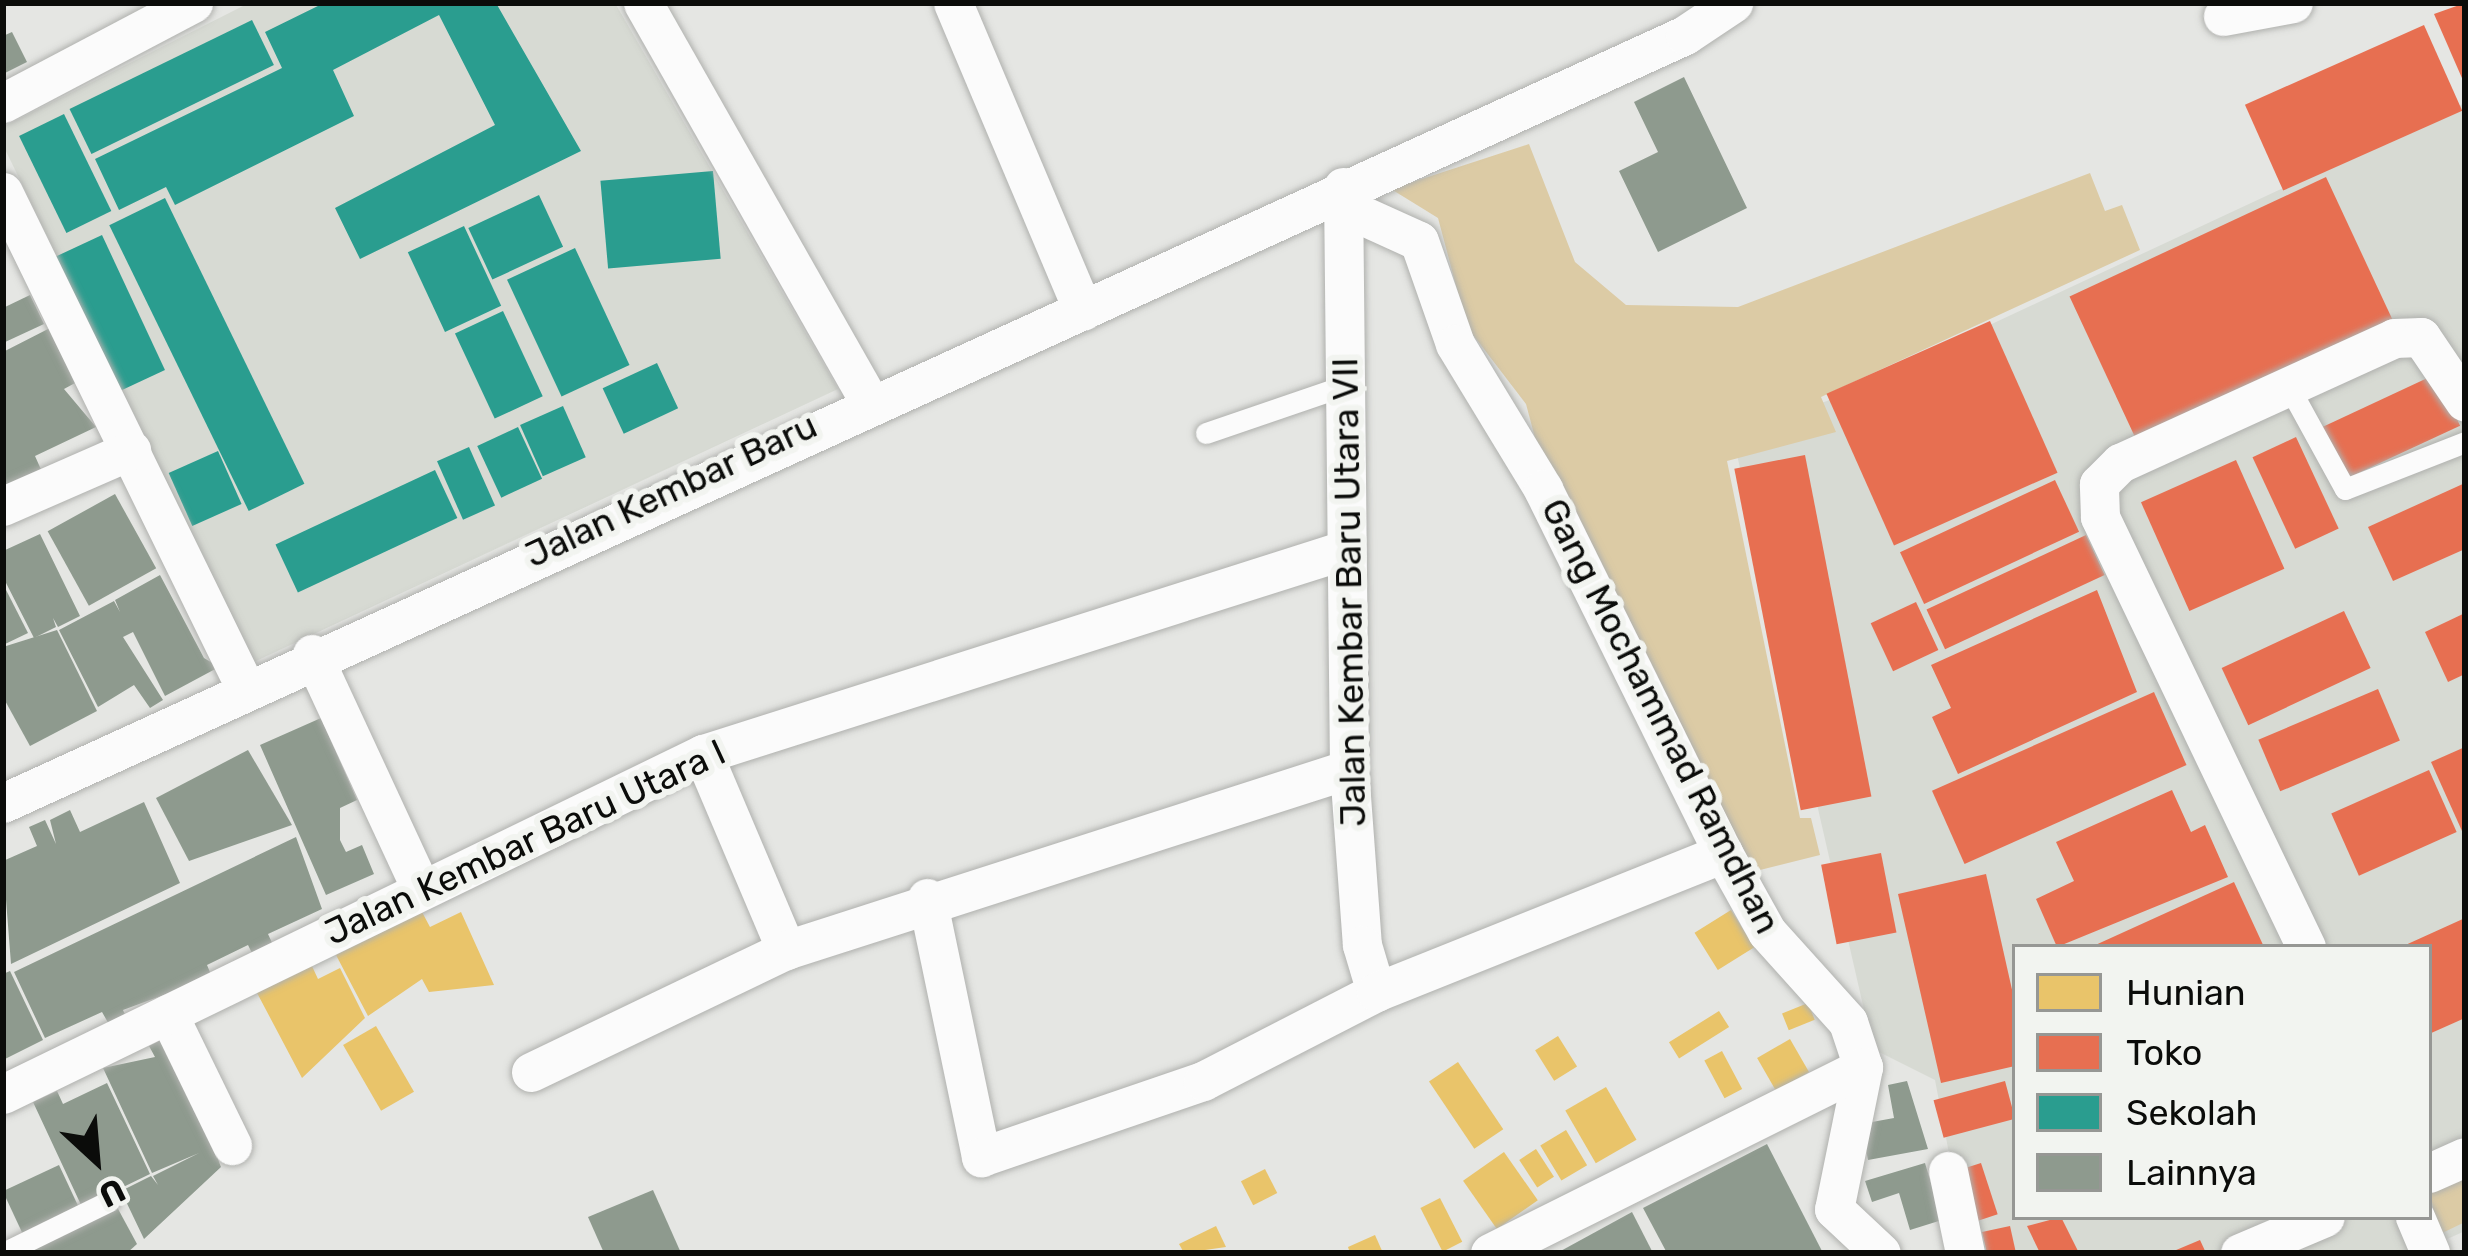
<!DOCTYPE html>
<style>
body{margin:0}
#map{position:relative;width:2468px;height:1256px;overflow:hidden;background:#e5e6e3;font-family:Rubik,sans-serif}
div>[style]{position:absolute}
.built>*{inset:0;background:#d7dad3}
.green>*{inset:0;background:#dccba5}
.homes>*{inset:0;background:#e9c46a;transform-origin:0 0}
.shops>*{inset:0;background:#e76f51;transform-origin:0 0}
.schools>*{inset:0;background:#2a9d8f;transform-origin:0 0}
.building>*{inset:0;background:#8e9a8e;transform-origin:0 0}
.roads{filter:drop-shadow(0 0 3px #b0b1ae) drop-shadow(0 0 3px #b0b1ae)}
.service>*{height:21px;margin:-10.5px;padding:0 10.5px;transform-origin:10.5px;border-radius:10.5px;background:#fbfbfb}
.minor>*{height:39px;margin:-19.5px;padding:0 19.5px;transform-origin:19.5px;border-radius:19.5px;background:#fbfbfb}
span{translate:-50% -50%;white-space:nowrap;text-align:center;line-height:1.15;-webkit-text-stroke:12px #f2f4f0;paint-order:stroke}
.street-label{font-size:36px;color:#0b0c0a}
.frame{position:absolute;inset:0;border:6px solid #0b0c0a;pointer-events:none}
.legend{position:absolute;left:2012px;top:944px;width:420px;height:276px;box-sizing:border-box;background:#f2f4f0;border:3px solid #969794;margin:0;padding:15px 21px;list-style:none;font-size:36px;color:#0b0c0a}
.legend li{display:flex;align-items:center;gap:24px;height:60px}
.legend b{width:60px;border:3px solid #969794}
.north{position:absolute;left:36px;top:1100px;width:120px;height:120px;-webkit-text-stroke:9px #f2f4f0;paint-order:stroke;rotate:154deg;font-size:33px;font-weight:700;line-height:48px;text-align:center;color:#0b0c0a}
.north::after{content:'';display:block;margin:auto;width:42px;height:54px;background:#0b0c0a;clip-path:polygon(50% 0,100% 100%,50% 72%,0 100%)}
</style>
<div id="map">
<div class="built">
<i style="clip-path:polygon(249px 3px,615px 3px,838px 389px,254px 662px,3px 145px,3px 127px)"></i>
<i style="clip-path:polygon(evenodd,2465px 103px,2465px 1231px,2416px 1253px,1968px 1253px,1935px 1080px,1873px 1049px,1732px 433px,1827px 401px,2465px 103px,2015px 947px,2429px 947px,2429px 1217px,2015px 1217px,2015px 947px)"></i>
</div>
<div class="green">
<i style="clip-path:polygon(1529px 144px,1575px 262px,1626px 305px,1738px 307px,2090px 173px,2105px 211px,2122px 205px,2140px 250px,1821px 397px,1836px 432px,1727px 461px,1800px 818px,1811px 818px,1820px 855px,1748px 873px,1542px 464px,1526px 404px,1467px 327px,1438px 218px,1391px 189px)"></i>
<i style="clip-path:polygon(2465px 1169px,2465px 1222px,2438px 1235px,2429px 1186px)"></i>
</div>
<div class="homes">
<i style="left:1731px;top:910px;width:44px;height:43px;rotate:58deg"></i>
<i style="clip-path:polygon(422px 912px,430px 927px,461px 912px,494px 985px,429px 992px,422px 979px,368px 1016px,336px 955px)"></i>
<i style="clip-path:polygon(311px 964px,318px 979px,340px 968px,365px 1018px,302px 1078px,256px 991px)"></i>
<i style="left:1808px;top:1003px;width:18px;height:28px;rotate:68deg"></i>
<i style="left:1719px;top:1011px;width:19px;height:59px;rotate:58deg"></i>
<i style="left:376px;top:1026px;width:76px;height:38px;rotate:60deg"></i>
<i style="left:1558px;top:1036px;width:36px;height:27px;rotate:58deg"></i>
<i style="left:1790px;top:1039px;width:38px;height:38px;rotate:60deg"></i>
<i style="left:1722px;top:1051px;width:43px;height:20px;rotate:62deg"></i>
<i style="left:1458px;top:1062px;width:81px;height:35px;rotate:56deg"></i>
<i style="left:1606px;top:1087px;width:61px;height:47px;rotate:60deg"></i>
<i style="left:1566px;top:1130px;width:41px;height:30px;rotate:59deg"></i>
<i style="left:1536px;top:1149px;width:33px;height:20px;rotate:57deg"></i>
<i style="left:1504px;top:1152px;width:59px;height:50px;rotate:55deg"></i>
<i style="left:1265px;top:1169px;width:27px;height:27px;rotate:63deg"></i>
<i style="left:1440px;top:1198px;width:49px;height:22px;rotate:63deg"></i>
<i style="clip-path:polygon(1216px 1226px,1226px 1247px,1184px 1253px,1179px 1244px)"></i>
<i style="clip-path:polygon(1375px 1235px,1383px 1253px,1350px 1253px,1348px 1247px)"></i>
</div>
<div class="shops">
<i style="clip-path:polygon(2465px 3px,2465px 85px,2434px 14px)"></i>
<i style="left:2424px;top:25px;width:94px;height:196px;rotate:66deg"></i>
<i style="left:2326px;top:177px;width:164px;height:283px;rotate:65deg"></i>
<i style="left:1990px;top:321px;width:166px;height:179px;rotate:66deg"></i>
<i style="left:2436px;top:374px;width:57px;height:130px;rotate:65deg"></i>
<i style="left:2296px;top:437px;width:101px;height:48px;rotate:65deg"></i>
<i style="left:1805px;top:455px;width:348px;height:72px;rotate:79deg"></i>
<i style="left:2236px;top:460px;width:119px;height:104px;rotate:66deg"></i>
<i style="left:2055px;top:480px;width:57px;height:171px;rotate:65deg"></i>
<i style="clip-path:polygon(2465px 483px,2465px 549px,2393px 581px,2368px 527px)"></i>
<i style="left:2086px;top:535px;width:44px;height:176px;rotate:65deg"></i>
<i style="clip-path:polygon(2097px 590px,2137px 692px,1958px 774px,1932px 717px,1951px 708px,1931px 665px)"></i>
<i style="left:1916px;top:602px;width:53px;height:50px;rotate:65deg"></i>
<i style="left:2344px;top:611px;width:63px;height:135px;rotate:65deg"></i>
<i style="clip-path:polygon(2465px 613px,2465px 674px,2448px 682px,2425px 632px)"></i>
<i style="left:2378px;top:689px;width:56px;height:130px;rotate:67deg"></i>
<i style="left:2154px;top:692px;width:80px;height:243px;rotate:66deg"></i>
<i style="clip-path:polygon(2465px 747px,2465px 829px,2462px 831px,2431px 762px)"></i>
<i style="left:2429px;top:770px;width:68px;height:107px;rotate:66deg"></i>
<i style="clip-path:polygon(2172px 790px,2191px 832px,2205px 825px,2228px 877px,2057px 947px,2036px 899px,2074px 881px,2056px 842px)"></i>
<i style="left:1881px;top:853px;width:81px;height:61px;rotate:79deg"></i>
<i style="clip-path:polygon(1986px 874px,2015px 1003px,2015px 1066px,1941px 1083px,1898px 894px)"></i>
<i style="clip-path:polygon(2234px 882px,2264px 947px,2091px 947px)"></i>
<i style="clip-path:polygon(2465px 918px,2465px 1018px,2429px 1034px,2429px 947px,2401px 947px)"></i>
<i style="left:2005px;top:1081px;width:39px;height:74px;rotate:75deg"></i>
<i style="left:1981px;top:1163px;width:54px;height:23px;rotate:72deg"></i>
<i style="clip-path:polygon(2061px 1217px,2079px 1253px,2040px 1253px,2027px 1226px)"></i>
<i style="clip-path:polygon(2010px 1226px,2016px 1253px,1987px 1253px,1982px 1232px)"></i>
<i style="clip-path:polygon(2200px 1240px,2206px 1253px,2169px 1253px)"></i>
</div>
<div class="schools">
<i style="clip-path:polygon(324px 3px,496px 3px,581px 151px,360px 259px,335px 208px,495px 125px,439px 15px,333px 70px,354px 116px,175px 205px,166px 187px,119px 210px,95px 159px,282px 68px,265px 32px)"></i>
<i style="left:252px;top:20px;width:50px;height:203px;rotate:64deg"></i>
<i style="left:64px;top:114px;width:108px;height:50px;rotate:64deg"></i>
<i style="left:713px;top:171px;width:88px;height:113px;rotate:85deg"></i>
<i style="left:539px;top:195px;width:57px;height:78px;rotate:65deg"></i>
<i style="left:165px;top:198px;width:318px;height:62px;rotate:64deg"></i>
<i style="left:464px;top:226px;width:88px;height:62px;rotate:65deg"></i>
<i style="left:102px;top:235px;width:149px;height:55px;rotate:65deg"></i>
<i style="left:575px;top:248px;width:129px;height:75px;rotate:65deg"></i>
<i style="left:503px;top:311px;width:94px;height:53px;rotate:65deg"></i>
<i style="left:657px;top:363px;width:50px;height:60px;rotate:65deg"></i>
<i style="left:563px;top:406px;width:56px;height:47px;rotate:66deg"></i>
<i style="left:518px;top:427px;width:57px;height:45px;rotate:65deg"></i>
<i style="left:469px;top:447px;width:64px;height:35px;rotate:66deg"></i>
<i style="left:218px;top:451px;width:58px;height:54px;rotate:66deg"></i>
<i style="left:435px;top:470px;width:53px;height:176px;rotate:65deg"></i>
</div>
<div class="building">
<i style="clip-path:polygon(12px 32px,27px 62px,3px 74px,3px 36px)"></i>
<i style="clip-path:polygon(1684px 77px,1747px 208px,1658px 252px,1619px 171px,1658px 152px,1634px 102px)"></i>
<i style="clip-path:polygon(30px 295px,44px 324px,3px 343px,3px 308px)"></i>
<i style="clip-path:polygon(50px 328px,75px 383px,64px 389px,96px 427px,35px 456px,43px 474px,3px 493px,3px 352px)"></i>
<i style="left:115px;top:494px;width:85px;height:77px;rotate:61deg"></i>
<i style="clip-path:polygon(40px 534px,80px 616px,58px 627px,53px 618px,56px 627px,34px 638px,3px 577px,3px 551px)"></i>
<i style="clip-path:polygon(160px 575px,204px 658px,219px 667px,165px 696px,133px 632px,123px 637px,163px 700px,150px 708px,134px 685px,98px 707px,59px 630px,114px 601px,120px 612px,115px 600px)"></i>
<i style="clip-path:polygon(3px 584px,28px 633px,3px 645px)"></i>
<i style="clip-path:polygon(57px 630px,97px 711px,30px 746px,3px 697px,3px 647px)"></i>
<i style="clip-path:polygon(321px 718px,357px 800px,340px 808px,340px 840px,346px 852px,362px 845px,374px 874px,326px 895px,260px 745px)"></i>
<i style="clip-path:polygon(248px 750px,292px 825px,189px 861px,156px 798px)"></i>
<i style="clip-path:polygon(144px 802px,180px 883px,11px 964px,3px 861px,37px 846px,29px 827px,45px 820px,56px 844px,50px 820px,70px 810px,80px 832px)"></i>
<i style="clip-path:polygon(296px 837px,322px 909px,268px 934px,274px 947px,254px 957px,248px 945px,207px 965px,212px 977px,123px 1010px,127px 1019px,110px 1026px,102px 1012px,45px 1038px,14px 972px)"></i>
<i style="clip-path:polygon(10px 971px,43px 1040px,3px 1060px,3px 974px)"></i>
<i style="clip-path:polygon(170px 1036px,221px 1167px,144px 1239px,121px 1191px,151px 1176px,158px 1185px,153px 1176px,199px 1153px,152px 1173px,103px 1068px,155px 1057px,149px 1046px)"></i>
<i style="clip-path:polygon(1907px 1081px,1928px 1149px,1868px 1160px,1861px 1124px,1894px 1118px,1888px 1085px)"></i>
<i style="clip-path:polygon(107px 1083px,150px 1174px,82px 1207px,33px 1102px,57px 1091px,63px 1104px)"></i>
<i style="clip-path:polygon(1767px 1144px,1823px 1253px,1667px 1253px,1643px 1208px)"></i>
<i style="clip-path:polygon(1925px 1163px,1942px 1220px,1910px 1230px,1899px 1193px,1872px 1202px,1865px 1181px)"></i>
<i style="left:59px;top:1165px;width:47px;height:62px;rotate:65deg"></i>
<i style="clip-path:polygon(653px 1190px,681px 1253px,604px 1253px,588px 1217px)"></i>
<i style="clip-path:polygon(117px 1207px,137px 1244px,127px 1253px,16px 1253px)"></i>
<i style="clip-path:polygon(1632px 1212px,1653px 1253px,1557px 1253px)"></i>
</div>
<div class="roads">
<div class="service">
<i style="left:2290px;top:389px;width:114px;rotate:61.2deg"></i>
<i style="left:2345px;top:489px;width:129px;rotate:-21.4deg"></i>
<i style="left:1206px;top:433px;width:145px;rotate:-18.9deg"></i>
<i style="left:3px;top:1253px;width:118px;rotate:-26.1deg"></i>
</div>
<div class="minor">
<i style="left:643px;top:3px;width:455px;rotate:60.4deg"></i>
<i style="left:953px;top:3px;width:334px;rotate:67.1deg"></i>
<i style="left:2223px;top:16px;width:71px;rotate:-10.5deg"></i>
<i style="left:3px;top:103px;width:215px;rotate:-27.8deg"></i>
<i style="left:1343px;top:187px;width:582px;rotate:89.41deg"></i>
<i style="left:1349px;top:769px;width:176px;rotate:85.8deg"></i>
<i style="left:1362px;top:945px;width:49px;rotate:73.4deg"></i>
<i style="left:3px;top:192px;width:551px;rotate:63.95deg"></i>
<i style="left:1344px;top:207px;width:82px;rotate:24.4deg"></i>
<i style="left:1419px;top:241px;width:109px;rotate:70.7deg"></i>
<i style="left:1455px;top:344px;width:170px;rotate:58.7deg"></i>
<i style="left:1543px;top:489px;width:406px;rotate:63.7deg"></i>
<i style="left:1723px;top:853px;width:90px;rotate:60.9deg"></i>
<i style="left:1767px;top:932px;width:121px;rotate:48deg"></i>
<i style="left:1848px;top:1022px;width:47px;rotate:71.6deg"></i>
<i style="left:1863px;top:1067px;width:145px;rotate:101.5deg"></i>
<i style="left:1834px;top:1209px;width:64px;rotate:43.1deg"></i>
<i style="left:3px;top:506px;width:140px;rotate:-23.6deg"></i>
<i style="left:312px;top:654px;width:259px;rotate:65.1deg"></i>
<i style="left:703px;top:754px;width:213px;rotate:67deg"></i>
<i style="left:3px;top:803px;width:1849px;rotate:-24.54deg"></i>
<i style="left:1685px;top:35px;width:58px;rotate:-33.7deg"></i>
<i style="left:927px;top:898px;width:265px;rotate:78.2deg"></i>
<i style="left:981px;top:1157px;width:235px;rotate:-18.9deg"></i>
<i style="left:1203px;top:1081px;width:195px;rotate:-27.2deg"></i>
<i style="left:1376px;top:992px;width:374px;rotate:-21.8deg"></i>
<i style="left:2306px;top:947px;width:477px;rotate:-115.6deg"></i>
<i style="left:2100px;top:517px;width:33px;rotate:-92deg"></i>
<i style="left:2099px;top:484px;width:30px;rotate:-45deg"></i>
<i style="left:2120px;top:463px;width:301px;rotate:-24.5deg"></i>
<i style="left:2394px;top:338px;width:27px;rotate:-2deg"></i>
<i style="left:2421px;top:337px;width:78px;rotate:55.9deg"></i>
<i style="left:168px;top:1014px;width:146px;rotate:64deg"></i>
<i style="left:531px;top:1072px;width:283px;rotate:-25.6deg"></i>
<i style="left:786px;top:950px;width:591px;rotate:-17.82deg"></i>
<i style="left:3px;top:1094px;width:778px;rotate:-25.91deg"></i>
<i style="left:703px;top:754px;width:670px;rotate:-17.65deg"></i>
<i style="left:1948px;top:1171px;width:84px;rotate:78.3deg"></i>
<i style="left:2429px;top:1173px;width:39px;rotate:-24deg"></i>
<i style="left:2415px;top:1217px;width:39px;rotate:67deg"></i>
<i style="left:1490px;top:1253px;width:417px;rotate:-26.5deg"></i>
<i style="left:2240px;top:1253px;width:92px;rotate:-23deg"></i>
</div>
</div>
<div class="street-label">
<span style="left:671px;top:490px;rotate:-25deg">Jalan Kembar Baru</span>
<span style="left:1349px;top:592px;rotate:-91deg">Jalan Kembar Baru Utara VII</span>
<span style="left:1661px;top:716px;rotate:63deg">Gang Mochammad Ramdhan</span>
<span style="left:525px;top:842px;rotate:-25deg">Jalan Kembar Baru Utara I</span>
</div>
<div class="frame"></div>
<ul class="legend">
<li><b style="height:33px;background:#e9c46a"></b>Hunian</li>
<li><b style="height:33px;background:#e76f51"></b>Toko</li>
<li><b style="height:33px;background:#2a9d8f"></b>Sekolah</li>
<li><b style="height:33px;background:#8e9a8e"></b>Lainnya</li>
</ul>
<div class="north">U</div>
</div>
